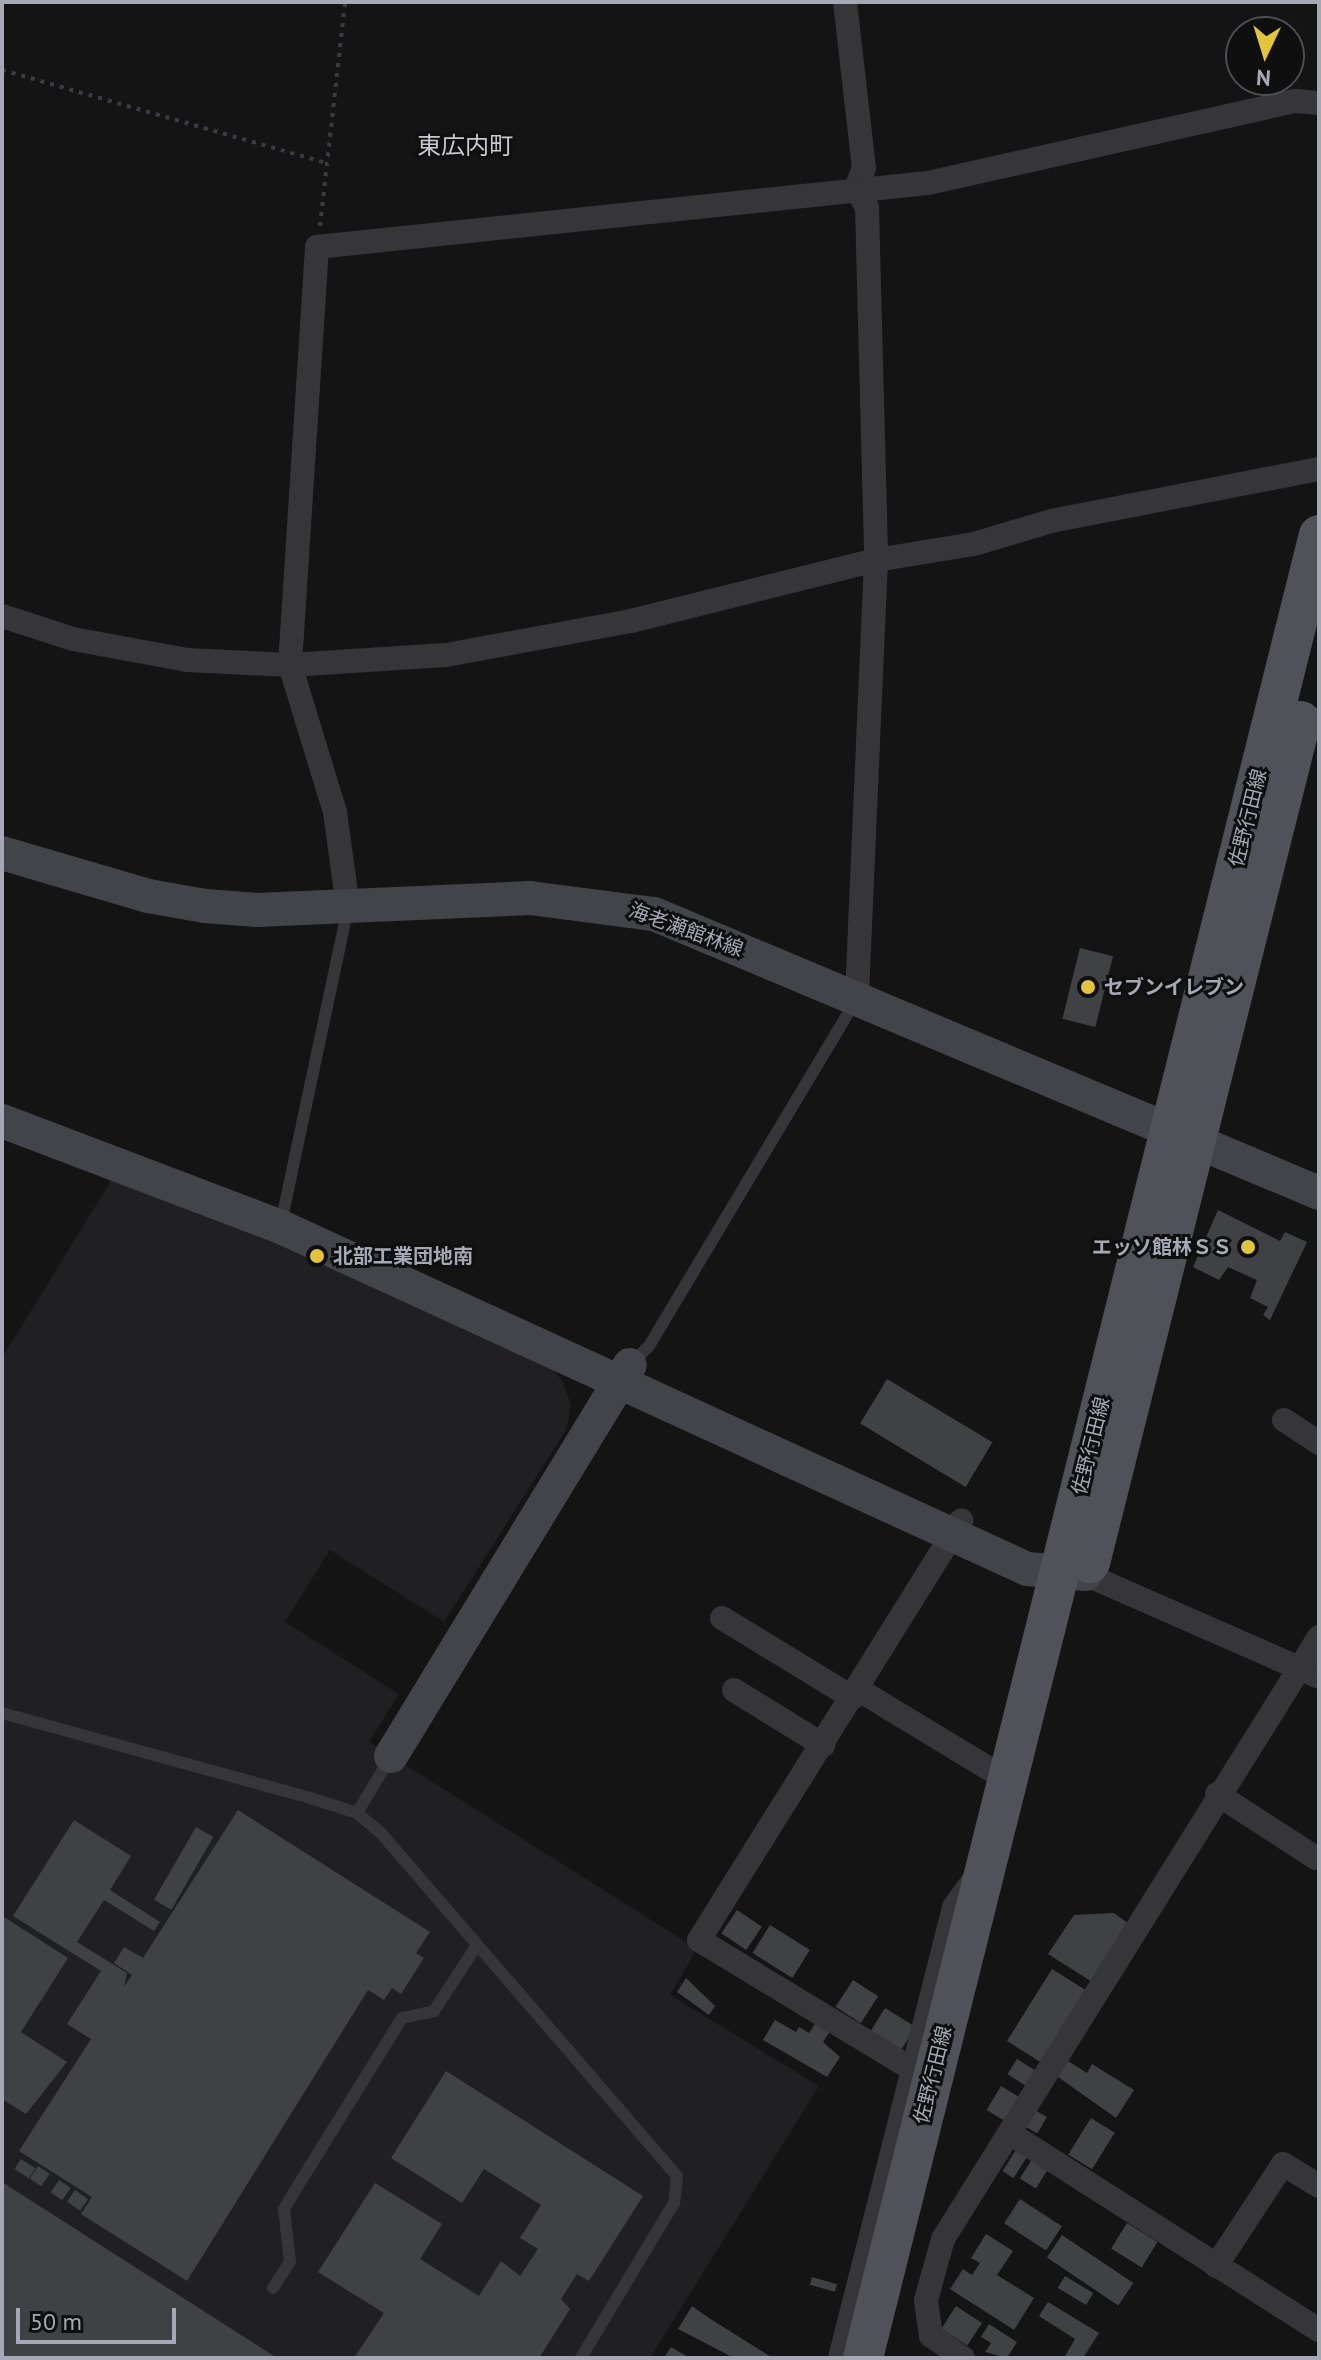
<!DOCTYPE html>
<meta charset="utf-8">
<style>
body{margin:0}
#map{position:relative;width:1321px;height:2360px;overflow:hidden;background:#141415;font-family:"PT Sans","Noto Sans JP",sans-serif}
div>[style]{position:absolute}
.built>*{inset:0;background:#202022}
.building>*{inset:0;background:#404145;transform-origin:0 0}
.path>*{height:4px;margin-top:-2px;transform-origin:0;background:repeating-linear-gradient(90deg,#3b3c41 0 4px,transparent 0 10px)}
.lane>*{height:12px;margin:-6px;padding:0 6px;transform-origin:6px;border-radius:6px;background:#35353a}
.street>*{height:24px;margin:-12px;padding:0 12px;transform-origin:12px;border-radius:12px;background:#35353a}
.secondary>*{height:34px;margin:-17px;padding:0 17px;transform-origin:17px;border-radius:17px;background:#43444a}
.primary>*{height:40px;margin:-20px;padding:0 20px;transform-origin:20px;border-radius:20px;background:#515259}
.dots>*{width:22px;height:22px;translate:-50% -50%;box-sizing:border-box;border:4px solid #0f0f10;border-radius:50%}
span{translate:-50% -50%;white-space:nowrap;text-align:center;line-height:1.15;-webkit-text-stroke:6px #0f0f10;paint-order:stroke}
.street-label{font-size:20px;color:#a6a9b5}
.poi-label{font-size:20px;color:#a6a9b5;font-weight:700}
.left{translate:0 -50%;text-align:left}
.right{translate:-100% -50%;text-align:right}
.quarter-label{font-size:24px;color:#c7c8d1}
.frame{position:absolute;inset:0;border:4px solid #a6a9b5;pointer-events:none}
.north{position:absolute;left:1225px;top:16px;width:80px;height:80px;box-sizing:border-box;background:#0f0f10;border:2px solid #4b4d52;border-radius:50%;rotate:184deg;font-size:22px;font-weight:700;line-height:32px;text-align:center;color:#a6a9b5}
.north::after{content:'';display:block;margin:auto;width:28px;height:36px;background:#e3c43e;clip-path:polygon(50% 0,100% 100%,50% 72%,0 100%)}
.scale{position:absolute;left:16px;top:2308px;width:160px;height:36px;box-sizing:border-box;border:4px solid #a6a9b5;border-top:0;padding-left:10px;font-size:24px;line-height:28px;white-space:nowrap;color:#a6a9b5;-webkit-text-stroke:6px #0f0f10;paint-order:stroke}
</style>
<div id="map">
<div class="built">
<i style="clip-path:polygon(112px 1179px,266px 1234px,547px 1362px,563px 1382px,571px 1405px,566px 1430px,444px 1622px,330px 1550px,285px 1622px,399px 1694px,369px 1742px,697px 1949px,670px 1995px,819px 2086px,650px 2358px,2px 2358px,2px 1358px)"></i>
</div>
<div class="building">
<i style="left:1080px;top:948px;width:34px;height:73px;rotate:14deg"></i>
<i style="clip-path:polygon(1218px 1210px,1280px 1241px,1285px 1232px,1307px 1242px,1270px 1320px,1263px 1315px,1268px 1307px,1250px 1298px,1257px 1280px,1228px 1267px,1219px 1280px,1193px 1267px)"></i>
<i style="left:887px;top:1379px;width:123px;height:52px;rotate:31deg"></i>
<i style="clip-path:polygon(238px 1810px,430px 1932px,416px 1953px,424px 1958px,401px 1994px,392px 1988px,384px 2000px,368px 1990px,187px 2281px,81px 2214px,92px 2197px,19px 2151px,91px 2039px,67px 2024px,101px 1971px,13px 1916px,74px 1820px,131px 1856px,110px 1890px,160px 1922px,154px 1931px,104px 1900px,77px 1942px,127px 1973px,124px 1987px,132px 1975px,114px 1963px,124px 1947px,143px 1958px)"></i>
<i style="left:196px;top:1827px;width:20px;height:84px;rotate:30deg"></i>
<i style="left:737px;top:1910px;width:30px;height:28px;rotate:34deg"></i>
<i style="clip-path:polygon(1114px 1913px,1133px 1927px,1097px 1985px,1048px 1954px,1074px 1915px)"></i>
<i style="clip-path:polygon(4px 1917px,68px 1958px,21px 2032px,67px 2062px,26px 2114px,2px 2099px)"></i>
<i style="left:770px;top:1925px;width:47px;height:33px;rotate:32deg"></i>
<i style="left:1052px;top:1969px;width:47px;height:85px;rotate:32deg"></i>
<i style="clip-path:polygon(686px 1978px,715px 2006px,709px 2015px,677px 1992px)"></i>
<i style="left:853px;top:1980px;width:30px;height:32px;rotate:33deg"></i>
<i style="left:885px;top:2008px;width:36px;height:27px;rotate:32deg"></i>
<i style="clip-path:polygon(775px 2020px,796px 2032px,799px 2027px,809px 2033px,817px 2021px,831px 2030px,823px 2042px,840px 2057px,827px 2077px,763px 2040px)"></i>
<i style="left:1017px;top:2059px;width:22px;height:18px;rotate:32deg"></i>
<i style="clip-path:polygon(1068px 2061px,1087px 2073px,1092px 2064px,1134px 2090px,1116px 2118px,1058px 2077px)"></i>
<i style="clip-path:polygon(446px 2071px,643px 2196px,589px 2281px,577px 2274px,561px 2299px,570px 2309px,539px 2358px,354px 2358px,384px 2313px,318px 2272px,375px 2183px,442px 2224px,420px 2259px,479px 2296px,501px 2261px,520px 2276px,538px 2249px,520px 2238px,541px 2205px,484px 2169px,462px 2203px,391px 2158px)"></i>
<i style="left:1001px;top:2086px;width:29px;height:28px;rotate:31deg"></i>
<i style="left:1033px;top:2109px;width:16px;height:19px;rotate:30deg"></i>
<i style="left:1091px;top:2118px;width:28px;height:43px;rotate:32deg"></i>
<i style="left:1019px;top:2145px;width:13px;height:31px;rotate:32deg"></i>
<i style="left:21px;top:2159px;width:17px;height:12px;rotate:33deg"></i>
<i style="left:1032px;top:2159px;width:19px;height:23px;rotate:32deg"></i>
<i style="left:38px;top:2166px;width:14px;height:15px;rotate:34deg"></i>
<i style="left:59px;top:2180px;width:14px;height:15px;rotate:34deg"></i>
<i style="clip-path:polygon(2px 2182px,277px 2358px,2px 2358px)"></i>
<i style="left:75px;top:2190px;width:16px;height:14px;rotate:35deg"></i>
<i style="left:1020px;top:2199px;width:50px;height:29px;rotate:33deg"></i>
<i style="left:1127px;top:2223px;width:36px;height:30px;rotate:32deg"></i>
<i style="clip-path:polygon(986px 2234px,1013px 2251px,997px 2275px,1034px 2298px,1014px 2330px,950px 2289px,963px 2269px,972px 2275px,980px 2263px,971px 2258px)"></i>
<i style="left:1062px;top:2235px;width:86px;height:27px;rotate:34deg"></i>
<i style="left:1065px;top:2276px;width:33px;height:14px;rotate:31deg"></i>
<i style="left:812px;top:2277px;width:26px;height:8px;rotate:16deg"></i>
<i style="clip-path:polygon(1048px 2302px,1099px 2333px,1083px 2358px,1065px 2356px,1075px 2339px,1039px 2316px)"></i>
<i style="clip-path:polygon(692px 2306px,709px 2318px,773px 2358px,734px 2358px,678px 2329px)"></i>
<i style="left:956px;top:2306px;width:31px;height:27px;rotate:33deg"></i>
<i style="clip-path:polygon(989px 2324px,1017px 2342px,1007px 2358px,985px 2352px,991px 2343px,981px 2337px)"></i>
<i style="clip-path:polygon(671px 2347px,690px 2358px,664px 2358px)"></i>
</div>
<div class="path">
<i style="left:2px;top:70px;width:338px;rotate:16deg"></i>
<i style="left:320px;top:226px;width:225px;rotate:-83.6deg"></i>
</div>
<div class="lane">
<i style="left:281px;top:1223px;width:321px;rotate:-78deg"></i>
<i style="left:630px;top:1365px;width:27px;rotate:-45deg"></i>
<i style="left:649px;top:1346px;width:403px;rotate:-59.1deg"></i>
<i style="left:2px;top:1713px;width:316px;rotate:15.4deg"></i>
<i style="left:307px;top:1797px;width:52px;rotate:17.7deg"></i>
<i style="left:357px;top:1813px;width:30px;rotate:40deg"></i>
<i style="left:380px;top:1832px;width:454px;rotate:49.2deg"></i>
<i style="left:677px;top:2176px;width:27px;rotate:96deg"></i>
<i style="left:674px;top:2203px;width:181px;rotate:121deg"></i>
<i style="left:357px;top:1813px;width:64px;rotate:-59deg"></i>
<i style="left:273px;top:2288px;width:31px;rotate:-57deg"></i>
<i style="left:290px;top:2262px;width:53px;rotate:-96.5deg"></i>
<i style="left:284px;top:2209px;width:29px;rotate:-59deg"></i>
<i style="left:299px;top:2184px;width:195px;rotate:-58.2deg"></i>
<i style="left:402px;top:2018px;width:33px;rotate:-12deg"></i>
<i style="left:434px;top:2011px;width:79px;rotate:-56.9deg"></i>
</div>
<div class="street">
<i style="left:845px;top:2px;width:167px;rotate:83.5deg"></i>
<i style="left:864px;top:168px;width:22px;rotate:112deg"></i>
<i style="left:856px;top:188px;width:23px;rotate:61deg"></i>
<i style="left:867px;top:208px;width:352px;rotate:88.5deg"></i>
<i style="left:876px;top:560px;width:437px;rotate:92.5deg"></i>
<i style="left:2px;top:616px;width:75px;rotate:17.9deg"></i>
<i style="left:73px;top:639px;width:116px;rotate:10.4deg"></i>
<i style="left:187px;top:660px;width:103px;rotate:2.8deg"></i>
<i style="left:290px;top:665px;width:156px;rotate:-3.7deg"></i>
<i style="left:446px;top:655px;width:188px;rotate:-10.4deg"></i>
<i style="left:631px;top:621px;width:252px;rotate:-14deg"></i>
<i style="left:876px;top:560px;width:99px;rotate:-9.3deg"></i>
<i style="left:974px;top:544px;width:80px;rotate:-16.6deg"></i>
<i style="left:1051px;top:521px;width:273px;rotate:-11deg"></i>
<i style="left:348px;top:907px;width:96px;rotate:-97.8deg"></i>
<i style="left:335px;top:812px;width:154px;rotate:-107deg"></i>
<i style="left:290px;top:665px;width:419px;rotate:-86.3deg"></i>
<i style="left:317px;top:247px;width:614px;rotate:-5.98deg"></i>
<i style="left:928px;top:183px;width:377px;rotate:-12.6deg"></i>
<i style="left:1296px;top:101px;width:23px;rotate:5deg"></i>
<i style="left:1284px;top:1420px;width:42px;rotate:33.3deg"></i>
<i style="left:1087px;top:1575px;width:253px;rotate:23.7deg"></i>
<i style="left:722px;top:1618px;width:153px;rotate:31.4deg"></i>
<i style="left:734px;top:1690px;width:105px;rotate:31.7deg"></i>
<i style="left:859px;top:1690px;width:172px;rotate:31.2deg"></i>
<i style="left:1217px;top:1794px;width:118px;rotate:32.9deg"></i>
<i style="left:912px;top:2069px;width:249px;rotate:-148.8deg"></i>
<i style="left:699px;top:1940px;width:495px;rotate:-58deg"></i>
<i style="left:1011px;top:2134px;width:365px;rotate:32.5deg"></i>
<i style="left:1216px;top:2266px;width:122px;rotate:-56.7deg"></i>
<i style="left:1283px;top:2164px;width:42px;rotate:31.4deg"></i>
<i style="left:840px;top:2358px;width:465px;rotate:-75.8deg"></i>
<i style="left:954px;top:1907px;width:34px;rotate:-54deg"></i>
<i style="left:963px;top:2358px;width:39px;rotate:-145deg"></i>
<i style="left:931px;top:2336px;width:36px;rotate:-98deg"></i>
<i style="left:926px;top:2300px;width:63px;rotate:-74.4deg"></i>
<i style="left:943px;top:2239px;width:710px;rotate:-58.01deg"></i>
</div>
<div class="secondary">
<i style="left:2px;top:853px;width:152px;rotate:16.4deg"></i>
<i style="left:148px;top:896px;width:58px;rotate:10deg"></i>
<i style="left:205px;top:906px;width:52px;rotate:4.4deg"></i>
<i style="left:257px;top:910px;width:273px;rotate:-2.5deg"></i>
<i style="left:530px;top:898px;width:125px;rotate:7.4deg"></i>
<i style="left:654px;top:914px;width:721px;rotate:22.76deg"></i>
<i style="left:2px;top:1121px;width:296px;rotate:20.8deg"></i>
<i style="left:279px;top:1226px;width:823px;rotate:24.63deg"></i>
<i style="left:1027px;top:1569px;width:59px;rotate:4.8deg"></i>
<i style="left:391px;top:1756px;width:458px;rotate:-58.6deg"></i>
</div>
<div class="primary">
<i style="left:1090px;top:1563px;width:868px;rotate:-75.93deg"></i>
<i style="left:863px;top:2358px;width:1879px;rotate:-75.96deg"></i>
</div>
<div class="dots">
<i style="left:1088px;top:987px;background:#e3c43e"></i>
<i style="left:1248px;top:1247px;background:#e3c43e"></i>
<i style="left:317px;top:1256px;background:#e3c43e"></i>
</div>
<div class="street-label">
<span style="left:1248px;top:818px;rotate:-76deg">佐野行田線</span>
<span style="left:686px;top:930px;rotate:20deg">海老瀬館林線</span>
<span style="left:1091px;top:1446px;rotate:-76deg">佐野行田線</span>
<span style="left:933px;top:2075px;rotate:-76deg">佐野行田線</span>
</div>
<div class="poi-label">
<span class="left" style="left:1104px;top:987px">セブンイレブン</span>
<span class="right" style="left:1232px;top:1247px">エッソ館林ＳＳ</span>
<span class="left" style="left:333px;top:1256px">北部工業団地南</span>
</div>
<div class="quarter-label">
<span style="left:465px;top:146px">東広内町</span>
</div>
<div class="frame"></div>
<div class="north">N</div>
<div class="scale">50 m</div>
</div>
